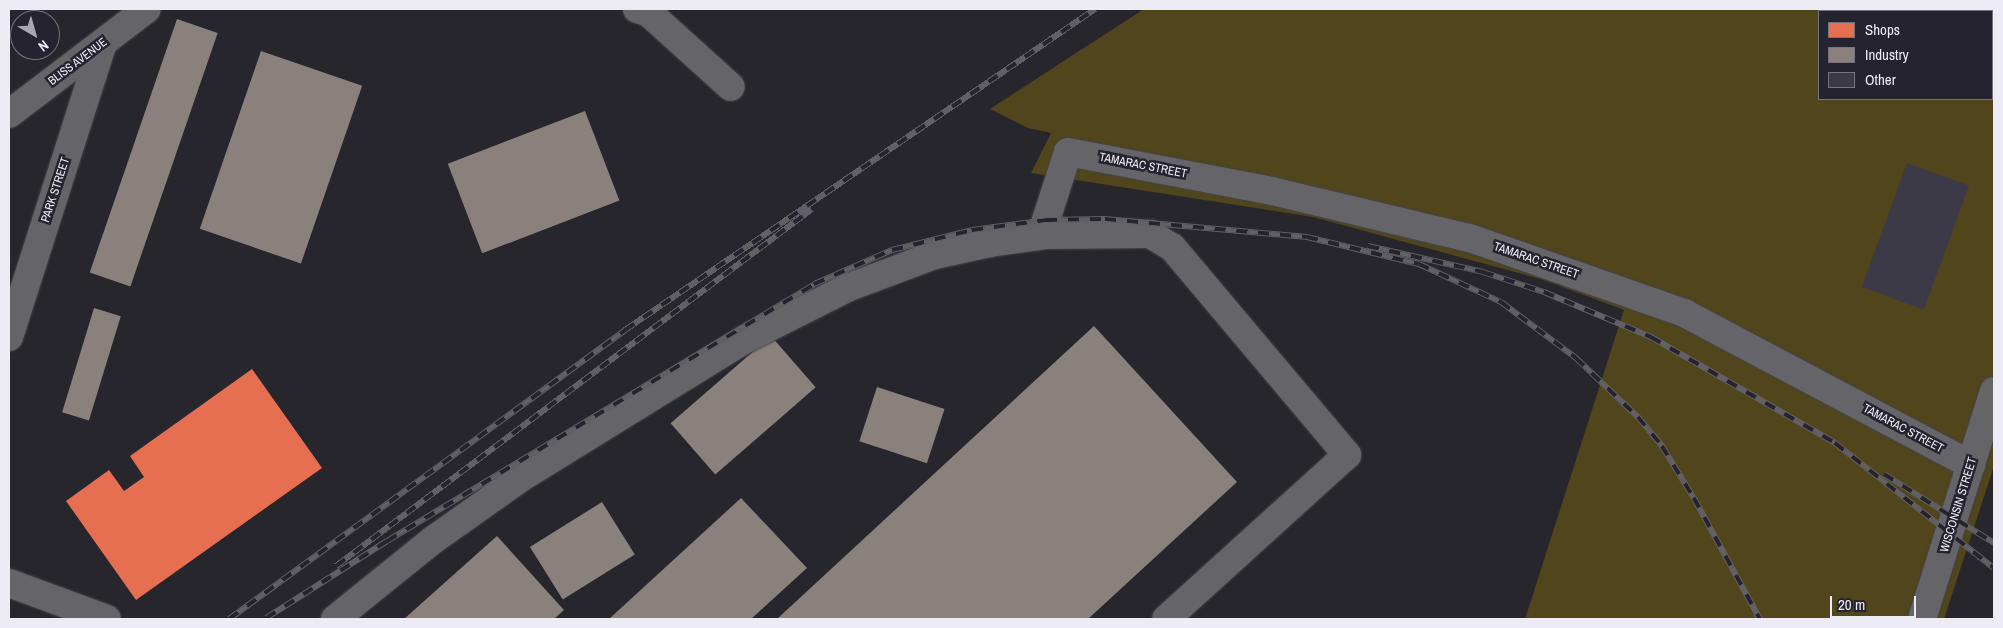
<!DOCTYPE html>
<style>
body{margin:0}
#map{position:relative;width:2003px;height:628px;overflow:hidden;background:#27262d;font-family:"Archivo Narrow",sans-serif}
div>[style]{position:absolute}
.green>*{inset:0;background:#50451b}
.shops>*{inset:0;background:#e76f51}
.industry>*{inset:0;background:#8a817c;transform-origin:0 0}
.building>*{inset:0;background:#3d3a48;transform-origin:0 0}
.roads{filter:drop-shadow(0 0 1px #45444a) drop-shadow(0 0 1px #45444a)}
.minor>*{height:28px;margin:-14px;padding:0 14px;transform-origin:14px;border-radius:14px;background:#656469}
.rail>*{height:5.5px;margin-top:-2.75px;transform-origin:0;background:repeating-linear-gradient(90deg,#262330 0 11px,#616065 0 22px);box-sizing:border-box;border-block:1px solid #616065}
span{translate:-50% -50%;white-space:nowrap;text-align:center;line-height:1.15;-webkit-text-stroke:5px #262330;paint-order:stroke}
.street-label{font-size:12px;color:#edebf4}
.frame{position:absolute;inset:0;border:10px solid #edebf4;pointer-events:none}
.legend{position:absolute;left:1818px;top:10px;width:175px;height:90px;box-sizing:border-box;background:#262330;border:1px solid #76737e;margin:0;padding:6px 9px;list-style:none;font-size:15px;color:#edebf4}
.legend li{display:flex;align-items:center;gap:10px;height:25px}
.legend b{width:25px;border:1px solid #76737e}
.north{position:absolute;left:10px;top:10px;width:50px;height:50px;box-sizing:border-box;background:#262330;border:1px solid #76737e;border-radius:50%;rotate:142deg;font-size:14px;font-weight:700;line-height:20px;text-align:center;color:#edebf4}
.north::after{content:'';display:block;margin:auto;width:18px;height:22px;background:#a8a6ae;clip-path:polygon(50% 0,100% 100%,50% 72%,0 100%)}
.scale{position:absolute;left:1830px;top:596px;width:86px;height:22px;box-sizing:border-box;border:2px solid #edebf4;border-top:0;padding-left:6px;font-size:15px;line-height:18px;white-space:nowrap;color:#edebf4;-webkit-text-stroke:4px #262330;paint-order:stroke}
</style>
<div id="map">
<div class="green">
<i style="clip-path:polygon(evenodd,1144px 9px,1994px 9px,1994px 466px,1944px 619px,1525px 619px,1624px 310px,1544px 280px,1313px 217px,1031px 173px,1051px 133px,1028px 128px,990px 109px,1144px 9px,1819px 11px,1992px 11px,1992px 99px,1819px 99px,1819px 11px)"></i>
</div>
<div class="shops">
<i style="clip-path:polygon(252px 369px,322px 468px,136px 600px,66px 501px,109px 470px,124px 491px,144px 477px,130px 456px)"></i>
</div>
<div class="industry">
<i style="left:177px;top:19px;width:43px;height:268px;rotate:19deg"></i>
<i style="left:261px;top:51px;width:107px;height:188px;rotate:19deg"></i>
<i style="left:585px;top:111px;width:96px;height:147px;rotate:69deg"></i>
<i style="left:94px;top:308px;width:28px;height:109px;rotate:17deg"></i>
<i style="clip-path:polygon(1094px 326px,1237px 482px,1088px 619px,777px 619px)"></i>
<i style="left:771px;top:336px;width:68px;height:133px;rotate:49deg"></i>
<i style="left:877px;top:387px;width:71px;height:57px;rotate:18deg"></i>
<i style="clip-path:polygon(741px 498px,807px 568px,751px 619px,609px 619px)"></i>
<i style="left:602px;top:502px;width:62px;height:85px;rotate:58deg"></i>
<i style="clip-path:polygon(497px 536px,564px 610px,554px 619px,404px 619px)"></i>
</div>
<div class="building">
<i style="left:1907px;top:163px;width:66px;height:132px;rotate:20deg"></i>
</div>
<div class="roads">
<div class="minor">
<i style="left:637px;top:9px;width:13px;rotate:18deg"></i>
<i style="left:649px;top:13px;width:110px;rotate:42.1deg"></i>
<i style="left:9px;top:114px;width:173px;rotate:-37.3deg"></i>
<i style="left:1047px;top:235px;width:15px;rotate:-94deg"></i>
<i style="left:1046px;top:220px;width:71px;rotate:-72.1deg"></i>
<i style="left:1068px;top:152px;width:208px;rotate:10.8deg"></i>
<i style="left:1272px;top:191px;width:204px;rotate:13.4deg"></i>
<i style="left:1470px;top:238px;width:227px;rotate:19.3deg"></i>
<i style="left:1684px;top:313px;width:325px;rotate:27.9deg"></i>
<i style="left:9px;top:337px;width:309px;rotate:-72.3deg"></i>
<i style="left:9px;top:583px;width:104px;rotate:20.2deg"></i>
<i style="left:335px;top:619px;width:126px;rotate:-38.9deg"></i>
<i style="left:433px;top:540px;width:105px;rotate:-35.3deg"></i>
<i style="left:519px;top:479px;width:264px;rotate:-31.7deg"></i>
<i style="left:744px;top:340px;width:115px;rotate:-26.8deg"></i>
<i style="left:847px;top:288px;width:94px;rotate:-20.6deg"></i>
<i style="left:935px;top:255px;width:56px;rotate:-12.3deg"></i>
<i style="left:990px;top:243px;width:58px;rotate:-8deg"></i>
<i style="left:1047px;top:235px;width:103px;rotate:-0.6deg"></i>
<i style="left:1150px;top:234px;width:26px;rotate:31deg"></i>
<i style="left:1172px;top:247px;width:272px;rotate:49.9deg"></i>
<i style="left:1347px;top:455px;width:244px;rotate:137.8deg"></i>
<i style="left:1922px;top:619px;width:239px;rotate:-72.5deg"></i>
</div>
</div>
<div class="rail">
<i style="left:1368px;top:246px;width:118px;rotate:12.7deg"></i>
<i style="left:1483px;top:272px;width:64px;rotate:18.2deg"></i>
<i style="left:1544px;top:292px;width:116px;rotate:22.8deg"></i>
<i style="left:1651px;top:337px;width:212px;rotate:29.9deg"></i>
<i style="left:1835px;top:443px;width:202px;rotate:38.2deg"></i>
<i style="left:1884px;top:474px;width:130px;rotate:32.1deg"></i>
<i style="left:336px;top:566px;width:595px;rotate:-36.87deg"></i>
<i style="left:266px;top:618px;width:143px;rotate:-32.5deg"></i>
<i style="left:387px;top:541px;width:498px;rotate:-31deg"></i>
<i style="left:814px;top:284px;width:85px;rotate:-23.6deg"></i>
<i style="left:892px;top:250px;width:82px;rotate:-14deg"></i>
<i style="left:972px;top:230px;width:75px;rotate:-7.7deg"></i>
<i style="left:1046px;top:220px;width:59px;rotate:-1deg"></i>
<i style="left:1105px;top:219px;width:203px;rotate:5.1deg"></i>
<i style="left:1307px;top:237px;width:115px;rotate:13.6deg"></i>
<i style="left:1419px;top:264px;width:90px;rotate:24.9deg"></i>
<i style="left:1501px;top:302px;width:94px;rotate:36.7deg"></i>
<i style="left:1576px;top:358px;width:86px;rotate:43.6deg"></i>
<i style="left:1638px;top:417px;width:38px;rotate:50deg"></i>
<i style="left:1662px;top:446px;width:61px;rotate:58.4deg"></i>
<i style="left:1694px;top:498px;width:138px;rotate:61.4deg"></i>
<i style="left:229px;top:619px;width:490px;rotate:-36.1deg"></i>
<i style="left:625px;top:330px;width:569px;rotate:-34.33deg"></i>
</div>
<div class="street-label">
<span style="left:78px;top:62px;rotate:-37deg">BLISS AVENUE</span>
<span style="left:1143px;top:166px;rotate:11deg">TAMARAC STREET</span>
<span style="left:56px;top:190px;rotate:-72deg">PARK STREET</span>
<span style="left:1536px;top:261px;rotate:19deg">TAMARAC STREET</span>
<span style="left:1903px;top:429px;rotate:28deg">TAMARAC STREET</span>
<span style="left:1959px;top:505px;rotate:-73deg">WISCONSIN STREET</span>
</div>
<div class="frame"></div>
<ul class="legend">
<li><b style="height:14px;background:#e76f51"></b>Shops</li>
<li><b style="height:14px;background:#8a817c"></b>Industry</li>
<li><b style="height:14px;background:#3d3a48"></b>Other</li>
</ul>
<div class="north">N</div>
<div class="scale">20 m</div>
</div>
